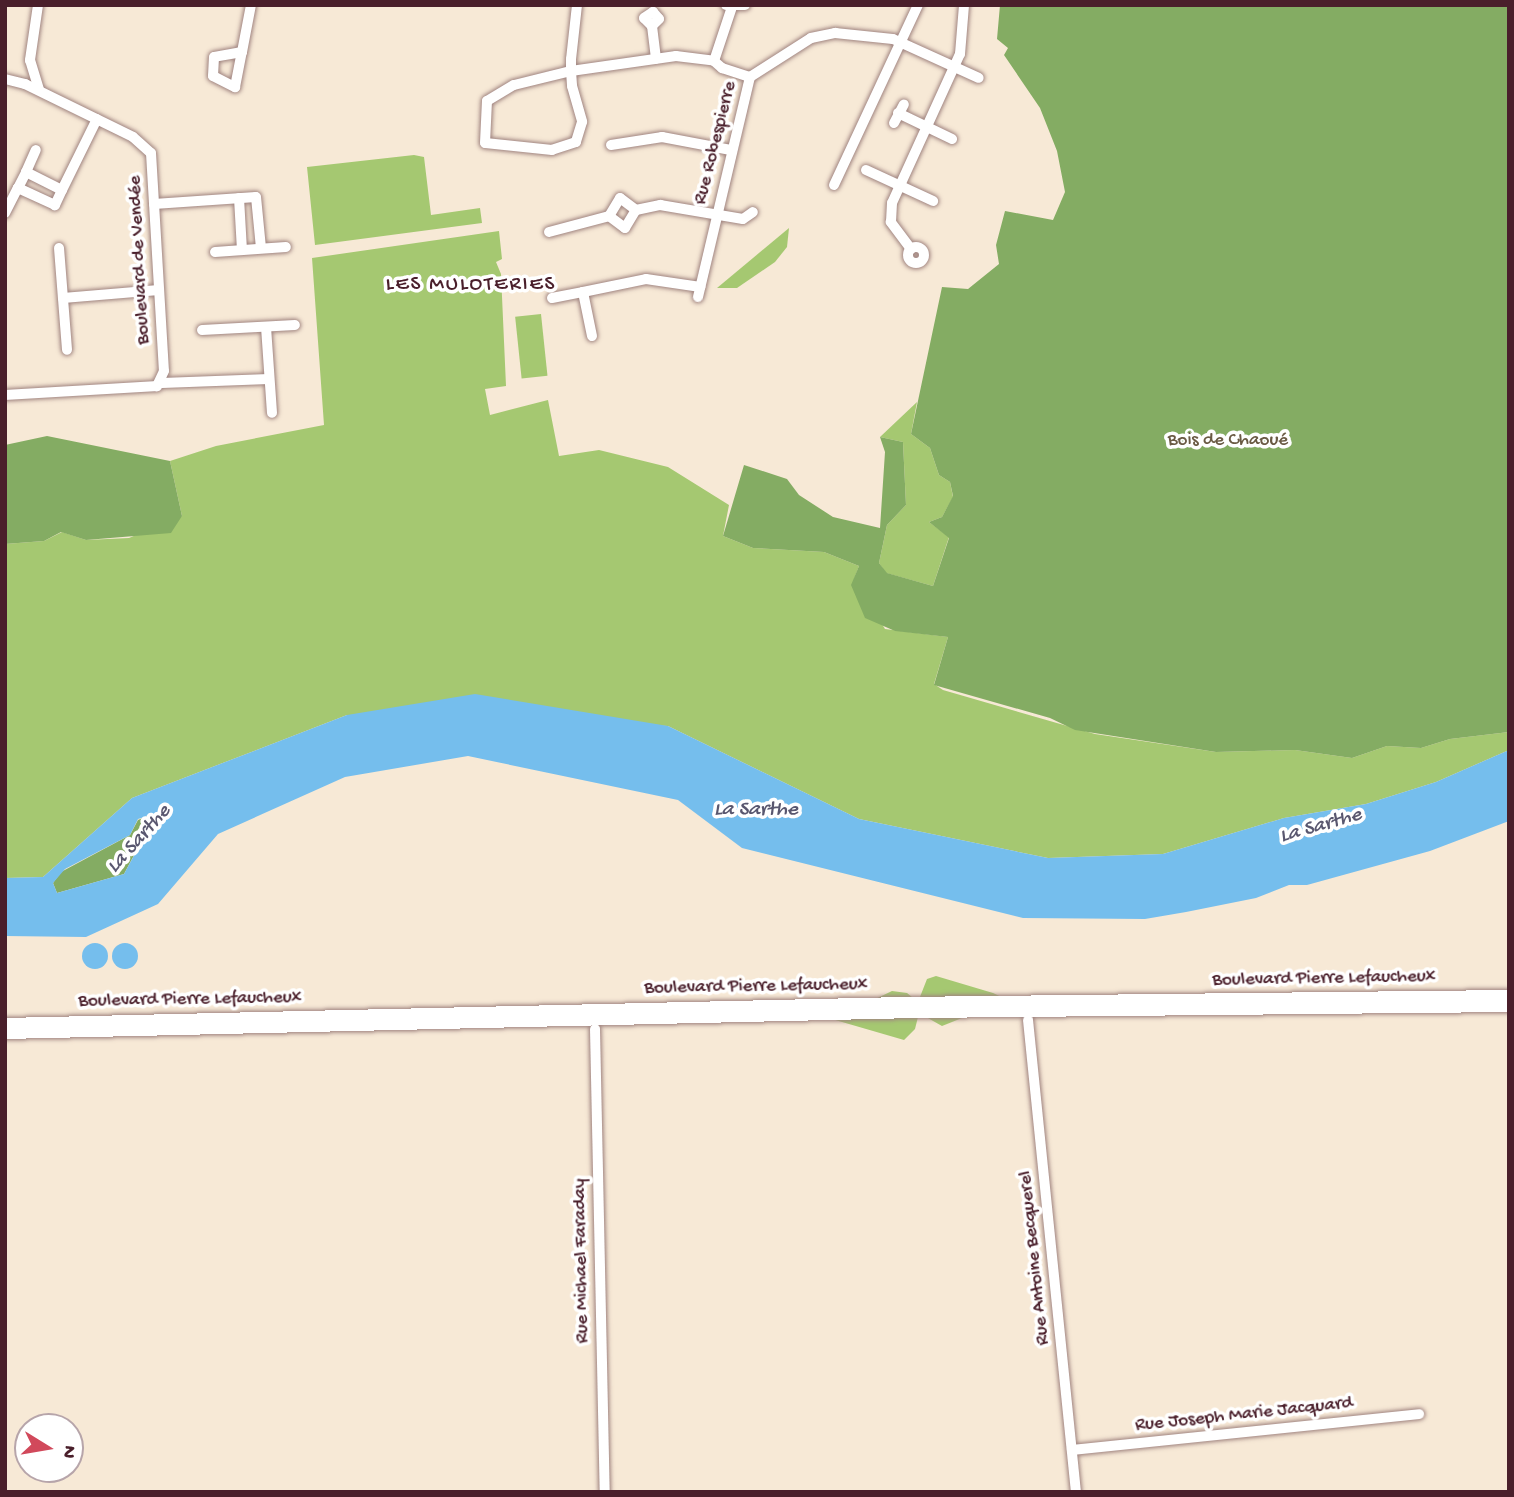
<!DOCTYPE html>
<meta charset="utf-8">
<style>
body{margin:0}
#map{position:relative;width:1514px;height:1497px;overflow:hidden;background:#f7e9d6;font-family:"Gochi Hand",sans-serif}
div>[style]{position:absolute}
.green>*{inset:0;background:#a5c871;transform-origin:0 0}
.forest>*{inset:0;background:#84ac63}
.water>*{inset:0;background:#75beed}
.round{border-radius:50%}
.roads{filter:drop-shadow(0 0 2px #a08480) drop-shadow(0 0 2px #a08480)}
.minor>*{height:10px;margin:-5px;padding:0 5px;transform-origin:5px;border-radius:5px;background:#fff}
.minor>.ring{margin:-5px;padding:0;box-sizing:content-box;background:none;border:10px solid #fff;border-radius:50%}
.major>*{height:12px;margin:-6px;padding:0 6px;transform-origin:6px;border-radius:6px;background:#fff}
span{translate:-50% -50%;white-space:nowrap;text-align:center;line-height:1.15;-webkit-text-stroke:7px #fff;paint-order:stroke}
.street-label{font-size:19px;color:#4a1f2b}
.park-label{font-size:19px;color:#6a5a44}
.neighbourhood-label{font-size:21px;color:#4a1f2b;letter-spacing:2px}
.water-label{font-size:21px;color:#59576f;font-style:italic}
.frame{position:absolute;inset:0;border:7px solid #4a1f2b;pointer-events:none}
.north{position:absolute;left:14px;top:1413px;width:70px;height:70px;box-sizing:border-box;background:#fff;border:2px solid #b7a5aa;border-radius:50%;rotate:101deg;font-size:19px;font-weight:700;line-height:28px;text-align:center;color:#4a1f2b}
.north::after{content:'';display:block;margin:auto;width:24px;height:32px;background:#d1495b;clip-path:polygon(50% 0,100% 100%,50% 72%,0 100%)}
</style>
<div id="map">
<div class="green">
<i style="clip-path:polygon(414px 155px,424px 157px,431px 215px,480px 208px,482px 223px,315px 245px,307px 167px)"></i>
<i style="clip-path:polygon(789px 228px,787px 247px,775px 262px,737px 288px,717px 288px)"></i>
<i style="clip-path:polygon(499px 231px,502px 259px,496px 262px,501px 274px,506px 386px,485px 389px,490px 415px,548px 400px,559px 456px,599px 450px,668px 467px,729px 505px,723px 536px,753px 548px,824px 552px,859px 566px,854px 579px,885px 629px,948px 637px,934px 684px,943px 690px,1095px 734px,1216px 752px,1295px 750px,1352px 758px,1387px 746px,1421px 748px,1450px 739px,1509px 732px,1509px 750px,1436px 782px,1366px 804px,1284px 818px,1163px 854px,1048px 858px,859px 819px,668px 726px,347px 715px,132px 798px,43px 877px,5px 878px,5px 544px,44px 541px,62px 532px,86px 540px,129px 538px,182px 516px,170px 461px,216px 446px,324px 425px,312px 258px)"></i>
<i style="left:541px;top:314px;width:62px;height:26px;rotate:84deg"></i>
<i style="clip-path:polygon(917px 402px,911px 434px,930px 448px,939px 475px,950px 482px,953px 497px,942px 517px,929px 522px,949px 537px,933px 586px,886px 573px,879px 563px,887px 525px,906px 505px,903px 442px,880px 437px)"></i>
<i style="clip-path:polygon(936px 976px,993px 993px,1010px 1001px,867px 1003px,892px 991px,907px 993px,918px 1002px,927px 979px)"></i>
<i style="clip-path:polygon(919px 1012px,977px 1012px,942px 1026px,919px 1013px,915px 1029px,904px 1040px,818px 1015px)"></i>
</div>
<div class="forest">
<i style="clip-path:polygon(1000px 5px,1509px 5px,1509px 732px,1450px 739px,1421px 748px,1387px 746px,1352px 758px,1295px 750px,1216px 752px,1075px 730px,1050px 718px,934px 685px,948px 637px,895px 631px,865px 618px,851px 585px,859px 566px,824px 552px,753px 548px,723px 536px,744px 465px,787px 479px,799px 495px,833px 517px,880px 528px,885px 452px,880px 437px,903px 442px,906px 505px,887px 525px,879px 563px,887px 573px,933px 586px,949px 538px,929px 522px,942px 517px,953px 496px,950px 482px,939px 475px,930px 448px,911px 434px,942px 287px,968px 289px,999px 264px,996px 245px,1005px 211px,1053px 220px,1065px 192px,1057px 151px,1040px 108px,1004px 55px,1008px 48px,997px 39px)"></i>
<i style="clip-path:polygon(47px 436px,170px 461px,182px 516px,171px 533px,86px 540px,61px 532px,44px 541px,5px 544px,5px 445px)"></i>
<i style="clip-path:polygon(157px 812px,124px 874px,57px 893px,53px 883px,61px 872px,130px 835px,138px 820px)"></i>
</div>
<div class="water">
<i style="clip-path:polygon(evenodd,475px 694px,668px 726px,859px 819px,1048px 858px,1163px 854px,1284px 818px,1366px 804px,1436px 782px,1509px 750px,1509px 821px,1430px 851px,1307px 885px,1289px 885px,1256px 898px,1186px 912px,1145px 919px,1023px 918px,742px 848px,678px 800px,468px 756px,345px 777px,218px 834px,158px 904px,86px 937px,5px 936px,5px 878px,43px 877px,132px 798px,347px 715px,475px 694px,157px 813px,124px 874px,57px 893px,53px 883px,65px 869px,130px 835px,138px 819px,157px 813px)"></i>
<i class="round" style="left:82px;top:943px;width:26px;height:26px"></i>
<i class="round" style="left:112px;top:943px;width:26px;height:26px"></i>
</div>
<div class="roads">
<div class="minor">
<i style="left:38px;top:5px;width:56px;rotate:98.3deg"></i>
<i style="left:30px;top:60px;width:30px;rotate:73deg"></i>
<i style="left:577px;top:5px;width:54px;rotate:96.3deg"></i>
<i style="left:571px;top:59px;width:12px;rotate:90deg"></i>
<i style="left:571px;top:71px;width:15px;rotate:86deg"></i>
<i style="left:572px;top:86px;width:37px;rotate:74deg"></i>
<i style="left:582px;top:122px;width:21px;rotate:107deg"></i>
<i style="left:576px;top:142px;width:25px;rotate:162deg"></i>
<i style="left:552px;top:150px;width:67px;rotate:-174deg"></i>
<i style="left:485px;top:143px;width:42px;rotate:-87.3deg"></i>
<i style="left:487px;top:101px;width:31px;rotate:-31deg"></i>
<i style="left:514px;top:85px;width:59px;rotate:-13.8deg"></i>
<i style="left:571px;top:71px;width:106px;rotate:-8.1deg"></i>
<i style="left:676px;top:56px;width:38px;rotate:7deg"></i>
<i style="left:714px;top:61px;width:11px;rotate:41deg"></i>
<i style="left:722px;top:68px;width:29px;rotate:18deg"></i>
<i style="left:726px;top:5px;width:19px"></i>
<i style="left:652px;top:26px;width:11px;rotate:-135deg"></i>
<i style="left:644px;top:18px;width:11px;rotate:-34deg"></i>
<i style="left:653px;top:12px;width:9px;rotate:49deg"></i>
<i style="left:659px;top:19px;width:10px;rotate:135deg"></i>
<i style="left:652px;top:26px;width:33px;rotate:83deg"></i>
<i style="left:242px;top:52px;width:28px;rotate:170deg"></i>
<i style="left:214px;top:57px;width:19px;rotate:93deg"></i>
<i style="left:213px;top:76px;width:25px;rotate:27deg"></i>
<i style="left:235px;top:87px;width:36px;rotate:-79deg"></i>
<i style="left:242px;top:52px;width:48px;rotate:-79.2deg"></i>
<i style="left:714px;top:61px;width:57px;rotate:-71.6deg"></i>
<i style="left:750px;top:77px;width:72px;rotate:-32.6deg"></i>
<i style="left:811px;top:38px;width:25px;rotate:-12deg"></i>
<i style="left:835px;top:33px;width:58px;rotate:5.9deg"></i>
<i style="left:893px;top:39px;width:94px;rotate:24.4deg"></i>
<i style="left:5px;top:79px;width:21px;rotate:14deg"></i>
<i style="left:25px;top:84px;width:120px;rotate:26.1deg"></i>
<i style="left:133px;top:137px;width:24px;rotate:42deg"></i>
<i style="left:151px;top:153px;width:218px;rotate:86.6deg"></i>
<i style="left:164px;top:371px;width:17px;rotate:115deg"></i>
<i style="left:157px;top:386px;width:152px;rotate:176.6deg"></i>
<i style="left:898px;top:113px;width:60px;rotate:25.7deg"></i>
<i style="left:894px;top:123px;width:21px;rotate:-62deg"></i>
<i style="left:611px;top:145px;width:52px;rotate:-8.9deg"></i>
<i style="left:662px;top:137px;width:70px;rotate:10.7deg"></i>
<i style="left:866px;top:170px;width:74px;rotate:24.8deg"></i>
<i style="left:26px;top:172px;width:24px;rotate:-66deg"></i>
<i style="left:834px;top:185px;width:199px;rotate:-65deg"></i>
<i style="left:62px;top:190px;width:17px;rotate:115deg"></i>
<i style="left:55px;top:205px;width:41px;rotate:-155.3deg"></i>
<i style="left:18px;top:188px;width:18px;rotate:-63deg"></i>
<i style="left:26px;top:172px;width:40px;rotate:26.6deg"></i>
<i style="left:62px;top:190px;width:79px;rotate:-63.8deg"></i>
<i style="left:239px;top:198px;width:52px;rotate:86.7deg"></i>
<i style="left:154px;top:204px;width:102px;rotate:-3.9deg"></i>
<i style="left:256px;top:197px;width:51px;rotate:84.4deg"></i>
<i style="left:636px;top:210px;width:20px;rotate:-143deg"></i>
<i style="left:620px;top:198px;width:21px;rotate:121deg"></i>
<i style="left:609px;top:216px;width:20px;rotate:37deg"></i>
<i style="left:625px;top:228px;width:21px;rotate:-59deg"></i>
<i style="left:636px;top:210px;width:25px;rotate:-12deg"></i>
<i style="left:660px;top:205px;width:84px;rotate:9.6deg"></i>
<i style="left:743px;top:219px;width:12px;rotate:-35deg"></i>
<i style="left:5px;top:213px;width:28px;rotate:-63deg"></i>
<i style="left:549px;top:232px;width:62px;rotate:-14.9deg"></i>
<i class="ring" style="left:908px;top:247px;width:6px;height:6px"></i>
<i style="left:59px;top:248px;width:102px;rotate:85.5deg"></i>
<i style="left:911px;top:249px;width:34px;rotate:-127deg"></i>
<i style="left:891px;top:222px;width:19px;rotate:-87deg"></i>
<i style="left:892px;top:203px;width:164px;rotate:-65.5deg"></i>
<i style="left:960px;top:54px;width:49px;rotate:-85.3deg"></i>
<i style="left:215px;top:252px;width:71px;rotate:-4deg"></i>
<i style="left:698px;top:297px;width:226px;rotate:-76.7deg"></i>
<i style="left:63px;top:298px;width:96px;rotate:-4.8deg"></i>
<i style="left:552px;top:298px;width:32px;rotate:-11deg"></i>
<i style="left:266px;top:327px;width:86px;rotate:86deg"></i>
<i style="left:202px;top:330px;width:93px;rotate:-3.1deg"></i>
<i style="left:592px;top:336px;width:45px;rotate:-101.6deg"></i>
<i style="left:583px;top:292px;width:64px;rotate:-11.7deg"></i>
<i style="left:646px;top:279px;width:55px;rotate:8.4deg"></i>
<i style="left:162px;top:383px;width:107px;rotate:-2.1deg"></i>
<i style="left:1028px;top:1020px;width:474px;rotate:84.2deg"></i>
<i style="left:595px;top:1029px;width:463px;rotate:88.8deg"></i>
<i style="left:1072px;top:1450px;width:349px;rotate:-5.9deg"></i>
</div>
<div class="major">
<i style="left:5px;top:1024px;width:897px;rotate:-1.34deg"></i>
<i style="left:902px;top:1003px;width:607px;rotate:-0.66deg"></i>
<i style="left:5px;top:1033px;width:914px;rotate:-1.32deg"></i>
<i style="left:919px;top:1012px;width:590px;rotate:-0.58deg"></i>
</div>
</div>
<div class="street-label">
<span style="left:716px;top:143px;rotate:-76deg">Rue Robespierre</span>
<span style="left:140px;top:260px;rotate:-93deg">Boulevard de Vendée</span>
<span style="left:1324px;top:979px;rotate:-1deg">Boulevard Pierre Lefaucheux</span>
<span style="left:756px;top:987px;rotate:-1deg">Boulevard Pierre Lefaucheux</span>
<span style="left:190px;top:1000px;rotate:-1deg">Boulevard Pierre Lefaucheux</span>
<span style="left:1035px;top:1258px;rotate:-96deg">Rue Antoine Becquerel</span>
<span style="left:582px;top:1261px;rotate:-91deg">Rue Michael Faraday</span>
<span style="left:1244px;top:1415px;rotate:-6deg">Rue Joseph Marie Jacquard</span>
</div>
<div class="park-label">
<span style="left:1228px;top:441px">Bois de Chaoué</span>
</div>
<div class="neighbourhood-label">
<span style="left:471px;top:286px">LES MULOTERIES</span>
</div>
<div class="water-label">
<span style="left:756px;top:811px">La Sarthe</span>
<span style="left:1321px;top:827px;rotate:-16deg">La Sarthe</span>
<span style="left:140px;top:840px;rotate:-48deg">La Sarthe</span>
</div>
<div class="frame"></div>
<div class="north">N</div>
</div>
